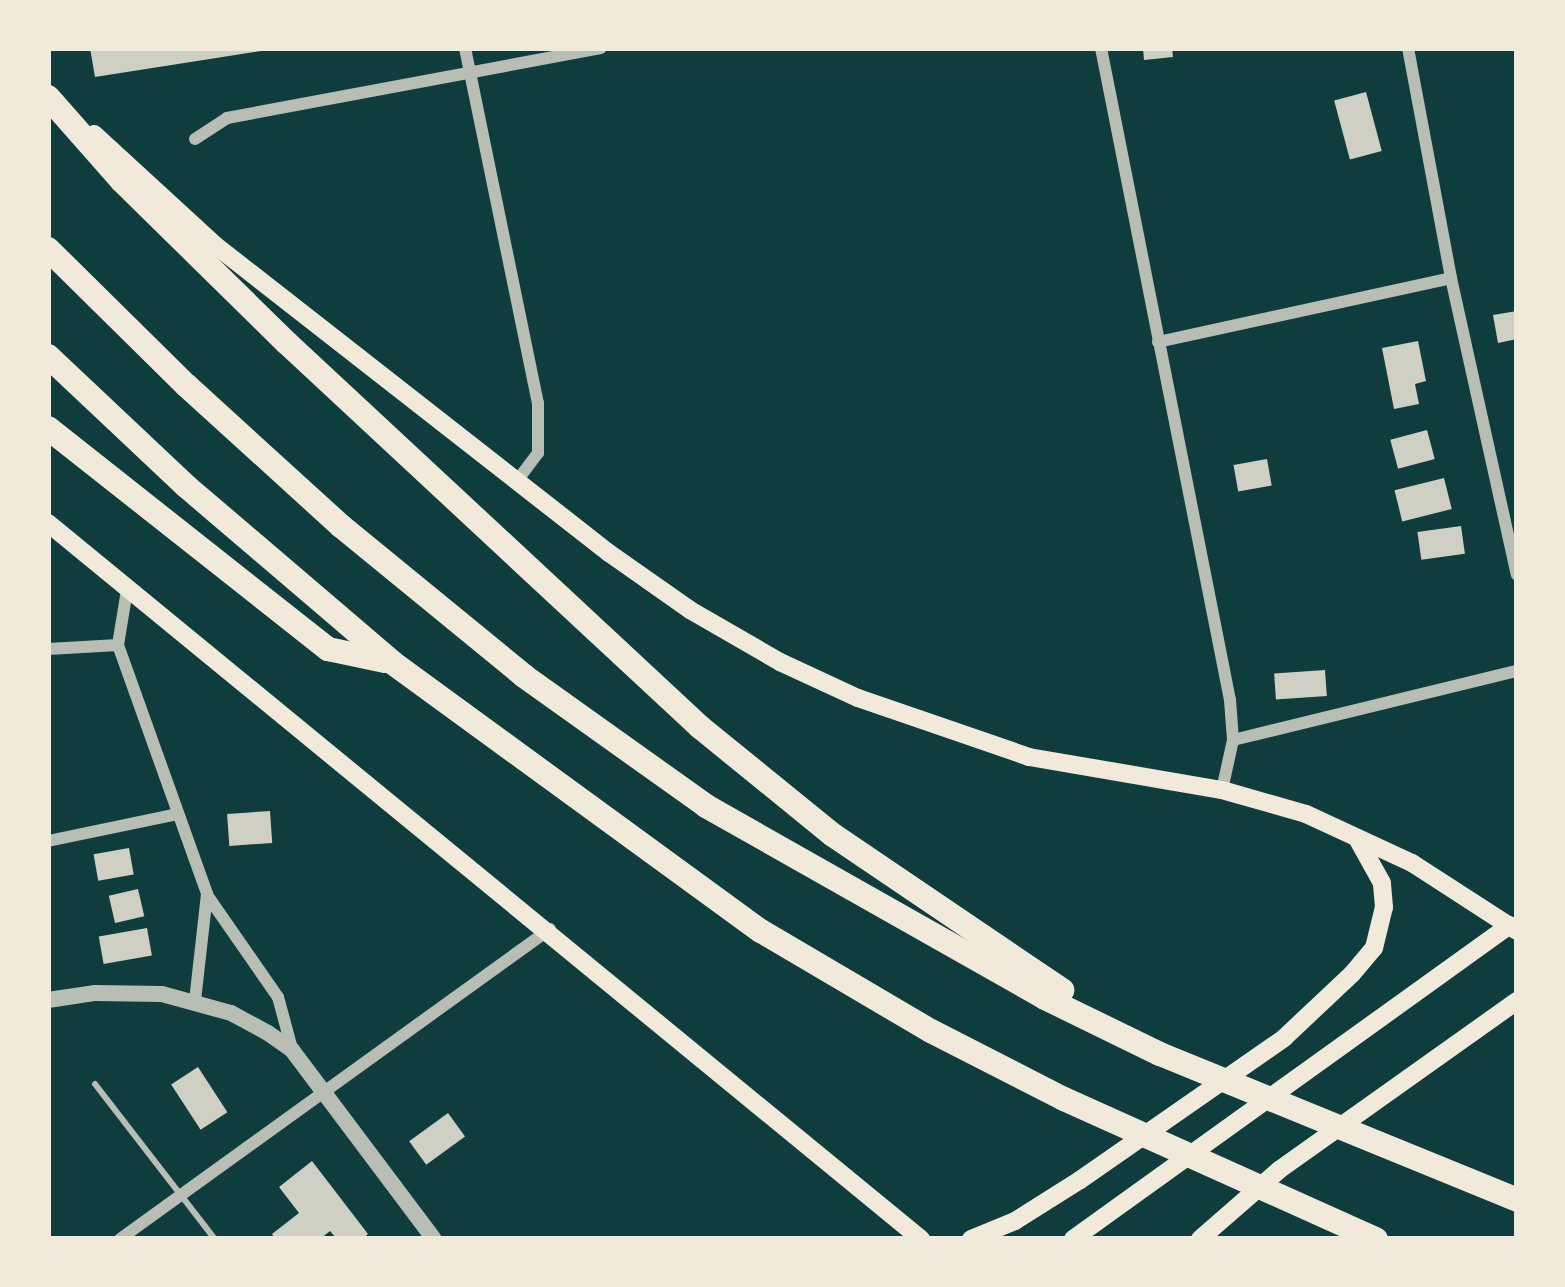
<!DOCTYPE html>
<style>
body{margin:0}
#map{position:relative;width:1565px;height:1287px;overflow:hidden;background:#0f3d3e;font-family:"Roboto Condensed",sans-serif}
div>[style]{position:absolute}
.building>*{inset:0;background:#cfcfc3;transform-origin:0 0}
.service>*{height:6px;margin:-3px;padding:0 3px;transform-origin:3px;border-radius:3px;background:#b8beb3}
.minor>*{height:12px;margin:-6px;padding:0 6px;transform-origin:6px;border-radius:6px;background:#b8beb3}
.tertiary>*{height:16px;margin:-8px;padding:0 8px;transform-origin:8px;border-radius:8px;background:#b8beb3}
.secondary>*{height:18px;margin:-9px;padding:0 9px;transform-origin:9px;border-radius:9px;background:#f1e9da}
.motorway>*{height:24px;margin:-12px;padding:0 12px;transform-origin:12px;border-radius:12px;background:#f1e9da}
span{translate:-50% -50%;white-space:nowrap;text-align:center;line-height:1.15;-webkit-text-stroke:12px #f1e9da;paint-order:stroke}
.frame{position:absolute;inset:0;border:51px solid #f1e9da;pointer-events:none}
</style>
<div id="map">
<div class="building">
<i style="clip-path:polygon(90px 48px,261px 48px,261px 51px,95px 77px)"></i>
<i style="clip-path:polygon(1143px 48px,1172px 48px,1173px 57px,1144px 60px)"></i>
<i style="left:1366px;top:92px;width:61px;height:33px;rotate:75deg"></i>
<i style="clip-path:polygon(1517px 311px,1517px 339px,1498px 343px,1493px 315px)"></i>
<i style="clip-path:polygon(1418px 341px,1426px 381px,1415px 384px,1419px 404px,1394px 409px,1382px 348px)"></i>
<i style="left:1427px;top:430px;width:30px;height:38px;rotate:75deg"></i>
<i style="left:1267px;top:459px;width:27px;height:34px;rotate:80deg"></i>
<i style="left:1444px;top:478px;width:32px;height:51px;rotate:76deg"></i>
<i style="left:1461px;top:526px;width:28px;height:44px;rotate:82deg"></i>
<i style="left:1325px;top:670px;width:26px;height:51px;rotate:86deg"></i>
<i style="left:270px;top:811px;width:32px;height:43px;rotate:86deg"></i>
<i style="left:129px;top:848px;width:27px;height:36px;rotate:80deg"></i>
<i style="left:138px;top:889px;width:28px;height:30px;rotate:77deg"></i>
<i style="left:147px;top:928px;width:28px;height:49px;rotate:80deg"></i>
<i style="left:198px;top:1067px;width:54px;height:32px;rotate:57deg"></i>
<i style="left:448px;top:1113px;width:29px;height:48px;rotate:54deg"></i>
<i style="clip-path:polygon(312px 1161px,368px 1234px,362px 1239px,337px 1239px,330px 1231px,320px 1239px,275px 1239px,272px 1234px,299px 1213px,279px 1187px)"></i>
</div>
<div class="service">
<i style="left:95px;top:1084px;width:196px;rotate:52.3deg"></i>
</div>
<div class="minor">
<i style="left:465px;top:48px;width:362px;rotate:78.4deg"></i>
<i style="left:538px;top:403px;width:50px;rotate:90deg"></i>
<i style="left:538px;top:453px;width:34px;rotate:127deg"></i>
<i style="left:1101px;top:48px;width:665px;rotate:78.81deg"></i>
<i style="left:1230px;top:700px;width:40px;rotate:85.7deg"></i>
<i style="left:1233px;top:740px;width:51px;rotate:102.4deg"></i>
<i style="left:1408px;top:48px;width:234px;rotate:79.4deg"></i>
<i style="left:1451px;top:278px;width:304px;rotate:77.5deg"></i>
<i style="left:195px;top:139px;width:38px;rotate:-33deg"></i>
<i style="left:227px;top:118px;width:380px;rotate:-10.6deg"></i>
<i style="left:1158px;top:342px;width:300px;rotate:-12.3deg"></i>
<i style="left:127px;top:590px;width:56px;rotate:99.3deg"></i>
<i style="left:118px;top:645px;width:264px;rotate:70.3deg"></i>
<i style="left:207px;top:894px;width:108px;rotate:96.4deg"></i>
<i style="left:48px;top:649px;width:70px;rotate:-3.3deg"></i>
<i style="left:1233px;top:740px;width:292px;rotate:-13.7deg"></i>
<i style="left:48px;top:841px;width:132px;rotate:-11.8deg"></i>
<i style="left:207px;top:895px;width:124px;rotate:55.2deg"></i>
<i style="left:278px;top:997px;width:54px;rotate:74.9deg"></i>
<i style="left:120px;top:1239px;width:530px;rotate:-35.79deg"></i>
</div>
<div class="tertiary">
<i style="left:48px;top:1000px;width:48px;rotate:-8.5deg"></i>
<i style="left:95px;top:993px;width:67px;rotate:0.9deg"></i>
<i style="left:162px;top:994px;width:72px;rotate:15.4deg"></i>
<i style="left:231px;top:1013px;width:42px;rotate:28.4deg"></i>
<i style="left:268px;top:1033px;width:29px;rotate:35deg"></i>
<i style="left:292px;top:1050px;width:236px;rotate:53.1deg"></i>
</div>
<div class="secondary">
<i style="left:94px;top:134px;width:164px;rotate:42.5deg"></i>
<i style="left:215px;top:245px;width:500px;rotate:38.02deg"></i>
<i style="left:609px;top:553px;width:99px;rotate:35.1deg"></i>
<i style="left:690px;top:610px;width:104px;rotate:30deg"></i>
<i style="left:780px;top:662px;width:86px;rotate:24.8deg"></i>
<i style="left:858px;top:698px;width:181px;rotate:19deg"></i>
<i style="left:1029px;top:757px;width:196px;rotate:9.7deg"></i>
<i style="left:1222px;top:790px;width:87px;rotate:15.9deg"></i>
<i style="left:1306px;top:814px;width:117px;rotate:24.8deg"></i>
<i style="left:1412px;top:863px;width:125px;rotate:32.9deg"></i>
<i style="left:48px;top:523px;width:1129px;rotate:39.36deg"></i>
<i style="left:971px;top:1239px;width:48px;rotate:-22.2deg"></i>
<i style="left:1015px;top:1221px;width:77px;rotate:-32.2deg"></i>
<i style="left:1080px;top:1180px;width:249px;rotate:-34.8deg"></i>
<i style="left:1284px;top:1038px;width:93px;rotate:-43.3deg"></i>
<i style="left:1352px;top:974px;width:34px;rotate:-50deg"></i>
<i style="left:1374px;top:948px;width:42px;rotate:-76.3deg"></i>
<i style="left:1384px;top:907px;width:24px;rotate:-95deg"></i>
<i style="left:1382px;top:883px;width:49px;rotate:-119.2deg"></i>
<i style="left:1073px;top:1239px;width:538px;rotate:-35.7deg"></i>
<i style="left:1200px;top:1239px;width:105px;rotate:-41.1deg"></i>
<i style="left:1279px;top:1170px;width:292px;rotate:-35.4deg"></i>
</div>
<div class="motorway">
<i style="left:48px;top:97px;width:112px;rotate:48.6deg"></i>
<i style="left:122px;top:181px;width:231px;rotate:44.5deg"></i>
<i style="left:287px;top:343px;width:564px;rotate:42.92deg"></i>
<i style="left:700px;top:727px;width:171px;rotate:39.1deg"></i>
<i style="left:833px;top:835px;width:277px;rotate:34.1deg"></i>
<i style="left:48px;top:249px;width:194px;rotate:44.6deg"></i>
<i style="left:186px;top:385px;width:210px;rotate:42.3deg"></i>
<i style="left:341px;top:526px;width:237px;rotate:39.3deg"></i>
<i style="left:524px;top:676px;width:224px;rotate:35.5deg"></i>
<i style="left:706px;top:806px;width:390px;rotate:29.5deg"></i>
<i style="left:1045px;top:998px;width:128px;rotate:26deg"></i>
<i style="left:1160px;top:1054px;width:386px;rotate:22.2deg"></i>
<i style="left:48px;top:356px;width:190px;rotate:43.3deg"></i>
<i style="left:186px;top:486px;width:272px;rotate:40.5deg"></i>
<i style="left:393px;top:663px;width:455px;rotate:36.1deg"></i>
<i style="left:761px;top:931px;width:197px;rotate:30.5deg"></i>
<i style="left:931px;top:1031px;width:149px;rotate:27.1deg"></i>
<i style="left:1064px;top:1099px;width:342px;rotate:24.2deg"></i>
<i style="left:48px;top:428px;width:357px;rotate:38.3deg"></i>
<i style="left:328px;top:649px;width:58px;rotate:11.9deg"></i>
</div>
<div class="frame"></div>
</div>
